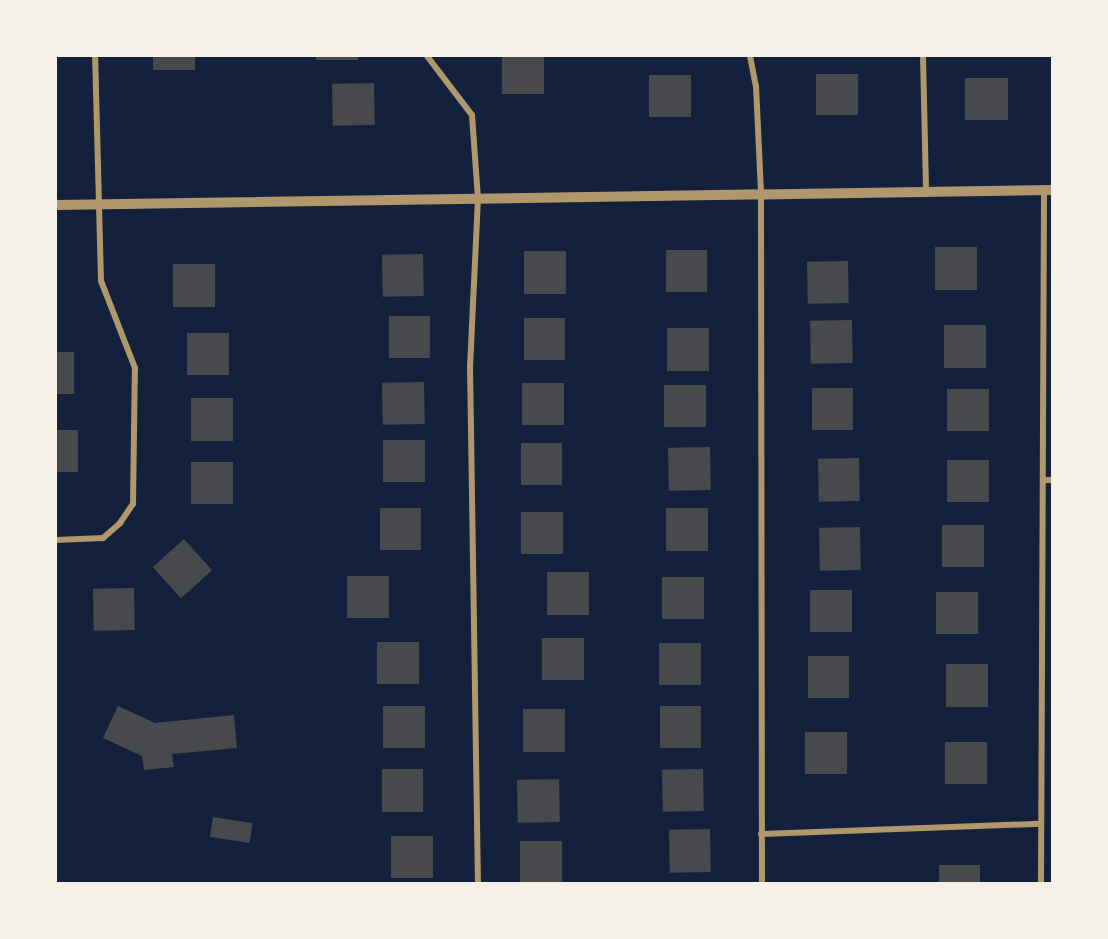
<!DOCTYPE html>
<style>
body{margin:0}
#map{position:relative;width:1108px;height:939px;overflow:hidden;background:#14213d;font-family:"DM Sans",sans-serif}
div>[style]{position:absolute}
.building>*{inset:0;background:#48494c;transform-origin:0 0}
.minor>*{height:6px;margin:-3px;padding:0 3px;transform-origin:3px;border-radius:3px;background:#b1986c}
.tertiary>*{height:10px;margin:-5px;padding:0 5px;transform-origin:5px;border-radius:5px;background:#b1986c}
span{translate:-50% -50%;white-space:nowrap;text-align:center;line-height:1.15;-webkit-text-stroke:4.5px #f6f1e7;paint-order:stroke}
.frame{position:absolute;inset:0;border:57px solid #f6f1e7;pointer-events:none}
</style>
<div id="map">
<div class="building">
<i style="left:153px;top:56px;width:42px;height:14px"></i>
<i style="left:316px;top:56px;width:42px;height:4px"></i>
<i style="left:502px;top:56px;width:42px;height:38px"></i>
<i style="left:816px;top:74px;width:42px;height:41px"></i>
<i style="left:691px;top:75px;width:42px;height:42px;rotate:90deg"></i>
<i style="left:965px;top:78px;width:43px;height:42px"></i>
<i style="left:374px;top:83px;width:42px;height:42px;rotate:89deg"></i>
<i style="left:935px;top:247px;width:42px;height:43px"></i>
<i style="left:666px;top:250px;width:41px;height:42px"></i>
<i style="left:524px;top:251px;width:42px;height:43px"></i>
<i style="left:423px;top:254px;width:42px;height:41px;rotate:89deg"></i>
<i style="left:848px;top:261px;width:42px;height:41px;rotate:89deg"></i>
<i style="left:215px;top:264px;width:43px;height:42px;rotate:90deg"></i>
<i style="left:389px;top:316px;width:41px;height:42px"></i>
<i style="left:524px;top:318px;width:41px;height:42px"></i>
<i style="left:852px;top:320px;width:43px;height:42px;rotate:89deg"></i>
<i style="left:944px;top:325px;width:42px;height:43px"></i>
<i style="left:667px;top:328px;width:42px;height:43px"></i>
<i style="left:187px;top:333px;width:42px;height:42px"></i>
<i style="left:56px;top:352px;width:18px;height:42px"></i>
<i style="left:424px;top:382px;width:42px;height:42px;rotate:89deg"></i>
<i style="left:522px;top:383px;width:42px;height:42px"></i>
<i style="left:664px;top:385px;width:42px;height:42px"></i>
<i style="left:812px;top:388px;width:41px;height:42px"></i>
<i style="left:947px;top:389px;width:42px;height:42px"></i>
<i style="left:233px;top:398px;width:43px;height:42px;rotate:90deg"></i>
<i style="left:56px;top:430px;width:22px;height:42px"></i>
<i style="left:383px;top:440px;width:42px;height:42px"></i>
<i style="left:521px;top:443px;width:41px;height:42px"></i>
<i style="left:710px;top:447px;width:43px;height:42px;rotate:89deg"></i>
<i style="left:859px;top:458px;width:43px;height:41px;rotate:89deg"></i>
<i style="left:989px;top:460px;width:42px;height:42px;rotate:90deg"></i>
<i style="left:191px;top:462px;width:42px;height:42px"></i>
<i style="left:380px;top:508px;width:41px;height:42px"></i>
<i style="left:708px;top:508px;width:43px;height:42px;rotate:90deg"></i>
<i style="left:521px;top:512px;width:42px;height:42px"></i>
<i style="left:942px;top:525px;width:42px;height:42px"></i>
<i style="left:860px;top:527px;width:43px;height:41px;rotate:89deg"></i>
<i style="left:184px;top:539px;width:42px;height:42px;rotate:48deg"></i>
<i style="left:589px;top:572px;width:43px;height:42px;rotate:90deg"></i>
<i style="left:347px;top:576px;width:42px;height:42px"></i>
<i style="left:704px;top:577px;width:42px;height:42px;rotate:90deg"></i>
<i style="left:134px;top:588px;width:42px;height:41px;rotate:89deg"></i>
<i style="left:852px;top:590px;width:42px;height:42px;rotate:90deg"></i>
<i style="left:936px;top:592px;width:42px;height:42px"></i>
<i style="left:542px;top:638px;width:42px;height:42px"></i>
<i style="left:419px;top:642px;width:42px;height:42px;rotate:90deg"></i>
<i style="left:659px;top:643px;width:42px;height:42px"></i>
<i style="left:808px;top:656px;width:41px;height:42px"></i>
<i style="left:988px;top:664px;width:43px;height:42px;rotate:90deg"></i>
<i style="clip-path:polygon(118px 706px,155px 723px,234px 715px,237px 748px,172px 754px,174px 767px,144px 770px,142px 756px,103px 738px)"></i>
<i style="left:425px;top:706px;width:42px;height:42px;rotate:90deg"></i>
<i style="left:660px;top:706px;width:41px;height:42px"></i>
<i style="left:523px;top:709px;width:42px;height:43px"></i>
<i style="left:847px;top:732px;width:42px;height:42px;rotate:90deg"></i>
<i style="left:945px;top:742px;width:42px;height:42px"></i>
<i style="left:423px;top:769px;width:43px;height:41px;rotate:90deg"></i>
<i style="left:703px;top:769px;width:42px;height:41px;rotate:89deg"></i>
<i style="left:559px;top:779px;width:43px;height:42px;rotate:89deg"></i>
<i style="left:213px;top:817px;width:40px;height:20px;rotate:9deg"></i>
<i style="left:710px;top:829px;width:43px;height:41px;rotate:89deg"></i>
<i style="left:391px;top:836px;width:42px;height:42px"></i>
<i style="left:562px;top:841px;width:42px;height:42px;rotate:90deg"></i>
<i style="left:939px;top:865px;width:41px;height:19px"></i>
</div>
<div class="minor">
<i style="left:427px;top:56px;width:74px;rotate:52.7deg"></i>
<i style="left:472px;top:115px;width:83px;rotate:85.9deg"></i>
<i style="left:478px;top:198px;width:167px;rotate:92.7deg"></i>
<i style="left:470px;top:365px;width:519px;rotate:89.12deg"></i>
<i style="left:750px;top:56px;width:31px;rotate:79deg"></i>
<i style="left:756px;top:86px;width:107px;rotate:87.3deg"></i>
<i style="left:761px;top:193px;width:691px;rotate:89.92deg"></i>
<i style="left:923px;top:56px;width:137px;rotate:88.7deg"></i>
<i style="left:1043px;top:480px;width:9px"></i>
<i style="left:56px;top:540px;width:47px;rotate:-2.4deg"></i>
<i style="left:103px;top:538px;width:23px;rotate:-41deg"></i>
<i style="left:120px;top:523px;width:23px;rotate:-56deg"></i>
<i style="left:133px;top:504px;width:136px;rotate:-89.2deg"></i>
<i style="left:135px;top:368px;width:93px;rotate:-111.3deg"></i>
<i style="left:101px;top:281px;width:225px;rotate:-91.5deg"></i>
<i style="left:761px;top:834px;width:279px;rotate:-2.1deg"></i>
<i style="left:1041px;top:884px;width:694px;rotate:-89.75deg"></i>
</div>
<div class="tertiary">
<i style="left:56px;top:205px;width:996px;rotate:-0.86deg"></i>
</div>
<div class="frame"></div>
</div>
